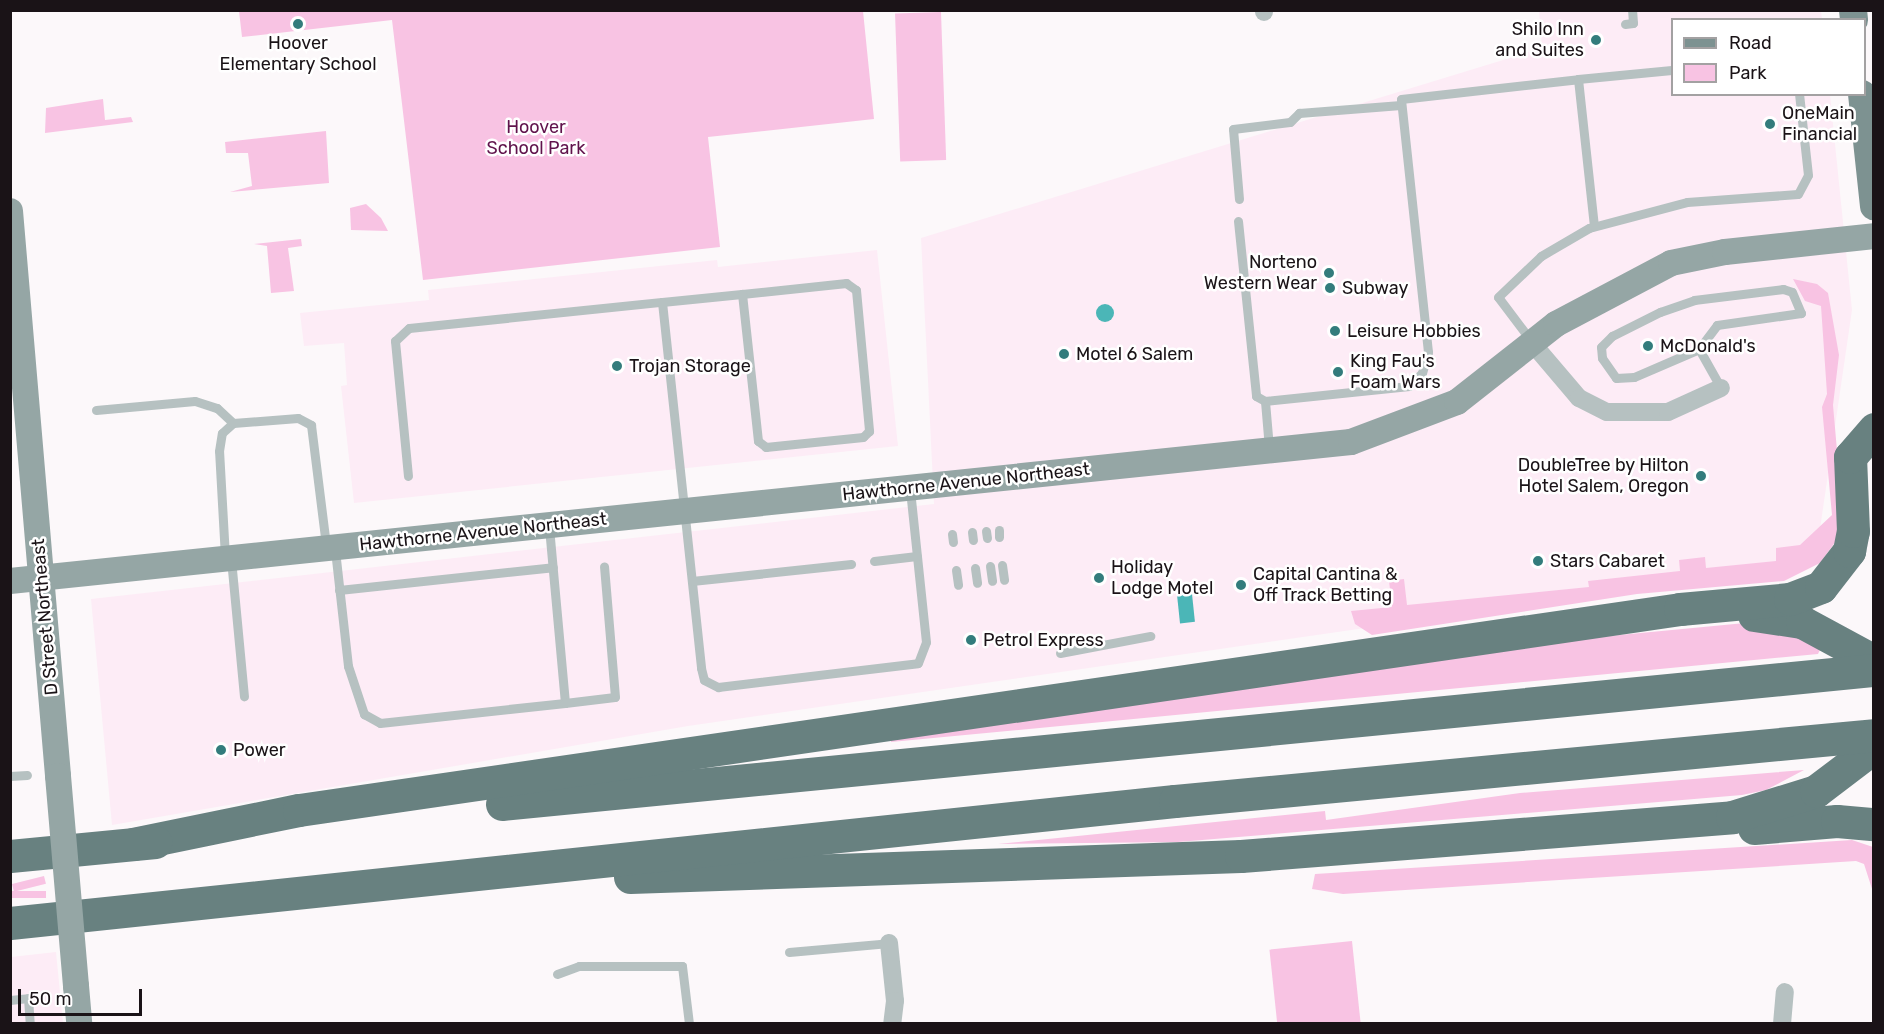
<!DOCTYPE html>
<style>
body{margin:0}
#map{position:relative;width:1884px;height:1034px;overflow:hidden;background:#fcf8fa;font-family:Rubik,sans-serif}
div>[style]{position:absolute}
.built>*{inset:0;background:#fdecf6}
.green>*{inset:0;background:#f8c3e3;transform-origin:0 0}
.water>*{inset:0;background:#4bb6b7;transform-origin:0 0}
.round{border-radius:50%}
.lane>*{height:9px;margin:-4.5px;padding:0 4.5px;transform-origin:4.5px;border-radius:4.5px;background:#b6c1c1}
.street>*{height:18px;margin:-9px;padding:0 9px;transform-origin:9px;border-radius:9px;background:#b6c1c1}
.secondary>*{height:26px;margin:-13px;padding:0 13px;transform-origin:13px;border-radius:13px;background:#95a6a5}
.primary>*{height:28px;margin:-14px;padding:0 14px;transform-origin:14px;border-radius:14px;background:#7d9291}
.highway>*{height:33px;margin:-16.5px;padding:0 16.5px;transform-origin:16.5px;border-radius:16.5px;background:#688180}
.secondary-bridge>*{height:26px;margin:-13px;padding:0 13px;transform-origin:13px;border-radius:13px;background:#95a6a5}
.dots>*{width:16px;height:16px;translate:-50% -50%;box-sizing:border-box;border:3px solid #fff;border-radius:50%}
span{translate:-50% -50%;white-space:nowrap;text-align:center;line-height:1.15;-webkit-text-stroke:5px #fff;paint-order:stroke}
.poi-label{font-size:18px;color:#1a1317}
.right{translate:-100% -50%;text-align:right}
.left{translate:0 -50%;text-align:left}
.park-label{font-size:18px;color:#61134c}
.street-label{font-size:18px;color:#1a1317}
.frame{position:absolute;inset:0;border:12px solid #1a1317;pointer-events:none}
.legend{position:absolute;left:1671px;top:18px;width:195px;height:78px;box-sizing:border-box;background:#fff;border:2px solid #a3a1a2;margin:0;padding:8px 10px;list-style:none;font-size:18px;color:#1a1317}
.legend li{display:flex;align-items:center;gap:12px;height:30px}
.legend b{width:30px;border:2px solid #a3a1a2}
.scale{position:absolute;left:18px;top:989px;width:124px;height:27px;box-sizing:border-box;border:3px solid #1a1317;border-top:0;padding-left:8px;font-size:18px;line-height:21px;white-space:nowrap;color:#1a1317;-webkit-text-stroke:4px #fff;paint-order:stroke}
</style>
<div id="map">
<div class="built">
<i style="clip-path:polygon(1539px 11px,1821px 11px,1822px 19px,1672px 20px,1672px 94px,1830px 95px,1852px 310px,1815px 563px,688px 726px,112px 825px,91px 599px,934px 504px,921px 238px,1542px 48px)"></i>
<i style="clip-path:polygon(877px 250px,898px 446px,354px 503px,341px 386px,347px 385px,344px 343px,304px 346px,300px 313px,429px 300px,428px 290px,717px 260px,718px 267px)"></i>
<i style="clip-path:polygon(56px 952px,63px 1023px,11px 1024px,11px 957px)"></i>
</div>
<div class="green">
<i style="clip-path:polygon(239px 11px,863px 11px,874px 119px,708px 137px,720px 247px,423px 280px,392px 20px,242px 37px)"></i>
<i style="left:941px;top:12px;width:148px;height:46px;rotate:88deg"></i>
<i style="clip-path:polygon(103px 99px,105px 120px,131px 117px,133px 122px,45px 133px,46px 108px)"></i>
<i style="clip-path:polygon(326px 131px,329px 183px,230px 192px,252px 186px,248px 153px,226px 153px,225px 142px)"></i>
<i style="clip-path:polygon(366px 204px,381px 218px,388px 231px,351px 230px,350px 208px)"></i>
<i style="clip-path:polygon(301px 239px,302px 246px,288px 248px,294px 291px,271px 293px,267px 246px,254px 244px)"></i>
<i style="clip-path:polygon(1793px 279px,1817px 284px,1828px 293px,1839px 355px,1833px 405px,1844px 530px,1820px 563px,1784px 581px,1637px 594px,1372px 635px,1355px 624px,1351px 611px,1392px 607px,1389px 581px,1404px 579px,1407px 605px,1589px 587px,1588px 581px,1680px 571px,1679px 560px,1705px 557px,1706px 568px,1776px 561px,1776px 548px,1800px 545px,1832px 515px,1822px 407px,1827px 394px,1821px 306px,1805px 301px)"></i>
<i style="clip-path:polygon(1745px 623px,1825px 639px,1818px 654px,891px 742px,891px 736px,1557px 641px)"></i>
<i style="clip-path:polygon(1804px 770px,1766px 790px,1742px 795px,1178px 842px,998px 844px,1325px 811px,1326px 820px,1520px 793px)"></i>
<i style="clip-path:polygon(1852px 840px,1873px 847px,1873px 892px,1864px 864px,1856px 861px,1343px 894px,1312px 889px,1315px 874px)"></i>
<i style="left:44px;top:876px;width:8px;height:33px;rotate:76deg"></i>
<i style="left:46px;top:891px;width:7px;height:35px;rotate:90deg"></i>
<i style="left:1352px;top:941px;width:82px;height:83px;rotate:84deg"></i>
</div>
<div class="water">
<i class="round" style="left:1096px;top:304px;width:18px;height:18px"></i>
<i style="left:1192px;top:594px;width:28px;height:15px;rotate:84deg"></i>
</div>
<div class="lane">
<i style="left:1625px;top:24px;width:8px;rotate:-7deg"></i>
<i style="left:1633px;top:23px;width:13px;rotate:-94deg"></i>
<i style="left:1578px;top:79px;width:94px;rotate:-5.5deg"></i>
<i style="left:1239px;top:199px;width:70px;rotate:-94.9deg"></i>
<i style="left:1233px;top:129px;width:57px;rotate:-7deg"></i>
<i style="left:1290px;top:122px;width:13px;rotate:-45deg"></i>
<i style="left:1299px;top:113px;width:102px;rotate:-4.5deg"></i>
<i style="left:1238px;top:221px;width:176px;rotate:84.1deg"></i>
<i style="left:1256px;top:396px;width:10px;rotate:29deg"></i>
<i style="left:1783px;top:289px;width:9px;rotate:18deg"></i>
<i style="left:1792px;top:292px;width:23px;rotate:67deg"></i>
<i style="left:1801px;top:313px;width:85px;rotate:171.9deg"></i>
<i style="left:1717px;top:325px;width:30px;rotate:127deg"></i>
<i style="left:1699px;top:349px;width:71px;rotate:156.7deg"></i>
<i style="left:1634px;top:377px;width:18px;rotate:177deg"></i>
<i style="left:1616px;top:378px;width:24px;rotate:-125deg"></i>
<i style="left:1602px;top:358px;width:11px;rotate:-95deg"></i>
<i style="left:1601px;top:347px;width:16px;rotate:-45deg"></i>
<i style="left:1612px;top:336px;width:54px;rotate:-26.6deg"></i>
<i style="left:1660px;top:312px;width:36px;rotate:-19deg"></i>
<i style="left:1694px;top:300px;width:90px;rotate:-7deg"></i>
<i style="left:662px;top:302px;width:80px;rotate:-5.7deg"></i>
<i style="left:742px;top:294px;width:105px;rotate:-6deg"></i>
<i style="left:846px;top:283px;width:12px;rotate:35deg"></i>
<i style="left:856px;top:290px;width:142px;rotate:84.7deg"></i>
<i style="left:869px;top:431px;width:8px;rotate:135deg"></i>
<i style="left:863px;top:437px;width:98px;rotate:174.1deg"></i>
<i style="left:766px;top:447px;width:10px;rotate:-143deg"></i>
<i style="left:758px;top:441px;width:148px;rotate:-96.2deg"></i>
<i style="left:1532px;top:342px;width:56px;rotate:-127.1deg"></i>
<i style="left:1498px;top:297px;width:59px;rotate:-43.6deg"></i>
<i style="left:1541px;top:256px;width:56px;rotate:-30.3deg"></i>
<i style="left:1589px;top:228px;width:101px;rotate:-14.9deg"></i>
<i style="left:1687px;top:202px;width:111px;rotate:-4.1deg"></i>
<i style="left:1798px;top:194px;width:21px;rotate:-62deg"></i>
<i style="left:1808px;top:175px;width:81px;rotate:-96.3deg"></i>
<i style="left:1699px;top:349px;width:45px;rotate:60.6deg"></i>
<i style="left:96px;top:410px;width:99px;rotate:-5.2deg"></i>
<i style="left:195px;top:401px;width:23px;rotate:18deg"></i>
<i style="left:217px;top:408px;width:22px;rotate:43deg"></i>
<i style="left:1269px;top:448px;width:47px;rotate:-94.9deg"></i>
<i style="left:1265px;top:401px;width:145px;rotate:-5.9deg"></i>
<i style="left:1409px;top:386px;width:18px;rotate:-45deg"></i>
<i style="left:1422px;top:373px;width:22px;rotate:-74deg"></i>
<i style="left:1428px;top:352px;width:254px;rotate:-96.1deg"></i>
<i style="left:1401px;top:99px;width:178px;rotate:-6.4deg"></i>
<i style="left:1578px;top:79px;width:148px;rotate:83.8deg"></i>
<i style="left:408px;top:476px;width:136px;rotate:-95.5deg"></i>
<i style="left:395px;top:341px;width:19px;rotate:-43deg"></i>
<i style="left:409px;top:328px;width:254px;rotate:-5.9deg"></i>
<i style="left:662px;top:302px;width:368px;rotate:83.9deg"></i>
<i style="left:701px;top:668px;width:12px;rotate:76deg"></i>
<i style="left:704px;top:680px;width:16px;rotate:27deg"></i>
<i style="left:718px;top:687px;width:201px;rotate:-6.8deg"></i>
<i style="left:918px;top:663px;width:22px;rotate:-69deg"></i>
<i style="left:926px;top:642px;width:154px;rotate:-96deg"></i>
<i style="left:999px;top:530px;width:7px;rotate:90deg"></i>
<i style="left:986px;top:531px;width:7px;rotate:82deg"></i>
<i style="left:972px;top:532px;width:8px;rotate:83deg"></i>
<i style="left:952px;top:534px;width:8px;rotate:83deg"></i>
<i style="left:335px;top:550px;width:117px;rotate:83.6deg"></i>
<i style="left:348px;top:666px;width:51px;rotate:71.6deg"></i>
<i style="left:364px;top:714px;width:18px;rotate:29deg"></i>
<i style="left:380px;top:723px;width:186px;rotate:-6.2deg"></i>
<i style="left:565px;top:703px;width:176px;rotate:-95.2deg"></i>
<i style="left:225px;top:557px;width:106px;rotate:-93.2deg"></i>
<i style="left:219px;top:451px;width:18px;rotate:-81deg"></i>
<i style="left:222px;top:433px;width:15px;rotate:-42deg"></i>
<i style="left:233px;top:423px;width:65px;rotate:-4.4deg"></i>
<i style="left:298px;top:418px;width:15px;rotate:28deg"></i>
<i style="left:311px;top:425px;width:122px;rotate:82.9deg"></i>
<i style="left:231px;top:559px;width:138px;rotate:84.6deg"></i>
<i style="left:874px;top:561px;width:43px;rotate:-6.6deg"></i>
<i style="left:1002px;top:565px;width:15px;rotate:82deg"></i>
<i style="left:990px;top:566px;width:15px;rotate:82deg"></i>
<i style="left:975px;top:568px;width:15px;rotate:82deg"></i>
<i style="left:956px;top:570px;width:15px;rotate:82deg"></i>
<i style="left:692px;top:581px;width:160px;rotate:-6.1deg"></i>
<i style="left:339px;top:590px;width:215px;rotate:-6.1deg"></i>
<i style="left:1060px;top:653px;width:92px;rotate:-10.7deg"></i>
<i style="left:565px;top:703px;width:50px;rotate:-6.8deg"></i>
<i style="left:615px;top:697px;width:131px;rotate:-94.8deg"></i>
<i style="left:10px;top:776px;width:17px;rotate:-3deg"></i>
<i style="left:789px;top:952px;width:100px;rotate:-5.1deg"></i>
<i style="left:557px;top:974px;width:23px;rotate:-20deg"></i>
<i style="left:579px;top:966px;width:103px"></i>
<i style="left:682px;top:966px;width:58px;rotate:83.1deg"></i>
<i style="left:10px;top:1000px;width:18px;rotate:-6deg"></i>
<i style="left:28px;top:998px;width:26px;rotate:86deg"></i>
</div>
<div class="street">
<i style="left:1264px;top:10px;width:2px;rotate:90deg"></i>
<i style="left:1533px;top:344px;width:71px;rotate:49.6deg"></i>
<i style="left:1579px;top:398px;width:31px;rotate:27deg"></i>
<i style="left:1607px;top:412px;width:61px"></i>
<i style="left:1668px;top:412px;width:58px;rotate:-24.4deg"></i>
<i style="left:889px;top:943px;width:58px;rotate:84.1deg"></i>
<i style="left:895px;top:1001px;width:23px;rotate:97deg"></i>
<i style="left:1782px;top:1024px;width:32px;rotate:-85deg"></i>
</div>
<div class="secondary">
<i style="left:10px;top:211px;width:567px;rotate:85.14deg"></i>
<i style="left:10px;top:581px;width:1348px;rotate:-5.92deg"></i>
<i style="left:1351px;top:442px;width:113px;rotate:-20.7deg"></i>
<i style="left:1457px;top:402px;width:126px;rotate:-38.2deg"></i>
<i style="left:1556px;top:324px;width:130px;rotate:-27.9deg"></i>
<i style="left:1671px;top:263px;width:55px;rotate:-11.5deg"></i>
<i style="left:1725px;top:252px;width:150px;rotate:-6.1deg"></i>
<i style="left:76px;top:986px;width:38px;rotate:85deg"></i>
</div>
<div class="primary">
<i style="left:1853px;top:10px;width:10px;rotate:84deg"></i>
<i style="left:1862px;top:94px;width:113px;rotate:83.9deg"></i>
</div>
<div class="highway">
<i style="left:1754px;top:615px;width:49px;rotate:8.3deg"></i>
<i style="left:1802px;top:622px;width:82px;rotate:28.4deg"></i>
<i style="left:502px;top:804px;width:1379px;rotate:-5.58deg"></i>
<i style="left:1754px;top:828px;width:83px;rotate:-4.8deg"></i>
<i style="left:1837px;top:821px;width:37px;rotate:5deg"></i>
<i style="left:133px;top:844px;width:169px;rotate:-11.6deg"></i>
<i style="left:299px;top:810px;width:1396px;rotate:-8.28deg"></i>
<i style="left:1680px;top:609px;width:110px;rotate:-5.2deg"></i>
<i style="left:1790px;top:599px;width:33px;rotate:-21deg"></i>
<i style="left:1821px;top:587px;width:46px;rotate:-52.1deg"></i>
<i style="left:1849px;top:551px;width:20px;rotate:-79deg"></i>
<i style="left:1853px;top:531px;width:74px;rotate:-92.3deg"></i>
<i style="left:1850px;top:457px;width:37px;rotate:-49deg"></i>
<i style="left:10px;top:856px;width:146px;rotate:-5.5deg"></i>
<i style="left:630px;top:877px;width:611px;rotate:-1.97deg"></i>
<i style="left:1241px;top:856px;width:493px;rotate:-4.5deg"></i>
<i style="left:1732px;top:817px;width:88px;rotate:-17.2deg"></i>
<i style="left:1816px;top:791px;width:73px;rotate:-37.2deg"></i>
<i style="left:10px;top:923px;width:1171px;rotate:-5.98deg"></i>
<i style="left:1175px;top:801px;width:702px;rotate:-5.39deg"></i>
</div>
<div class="secondary-bridge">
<i style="left:58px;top:776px;width:211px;rotate:85.1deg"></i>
</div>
<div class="dots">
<i style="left:298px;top:24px;background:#337c7c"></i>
<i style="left:1596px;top:40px;background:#337c7c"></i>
<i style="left:1770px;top:124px;background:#337c7c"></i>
<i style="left:1329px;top:273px;background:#337c7c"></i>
<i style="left:1330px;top:288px;background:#337c7c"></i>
<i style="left:1335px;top:331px;background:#337c7c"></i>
<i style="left:1648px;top:346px;background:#337c7c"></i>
<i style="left:1064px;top:354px;background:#337c7c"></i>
<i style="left:617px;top:366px;background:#337c7c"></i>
<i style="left:1338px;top:372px;background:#337c7c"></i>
<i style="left:1701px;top:476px;background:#337c7c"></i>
<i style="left:1538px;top:561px;background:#337c7c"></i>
<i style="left:1099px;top:578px;background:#337c7c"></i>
<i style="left:1241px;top:585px;background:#337c7c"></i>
<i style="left:971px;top:640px;background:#337c7c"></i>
<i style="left:221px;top:750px;background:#337c7c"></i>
</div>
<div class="poi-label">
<span class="right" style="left:1584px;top:40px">Shilo Inn<br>and Suites</span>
<span style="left:298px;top:54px">Hoover<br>Elementary School</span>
<span class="left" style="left:1782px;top:124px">OneMain<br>Financial</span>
<span class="right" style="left:1317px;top:273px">Norteno<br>Western Wear</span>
<span class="left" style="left:1342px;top:288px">Subway</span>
<span class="left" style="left:1347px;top:331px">Leisure Hobbies</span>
<span class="left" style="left:1660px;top:346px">McDonald's</span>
<span class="left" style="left:1076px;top:354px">Motel 6 Salem</span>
<span class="left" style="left:1350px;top:372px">King Fau's<br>Foam Wars</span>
<span class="left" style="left:629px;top:366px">Trojan Storage</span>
<span class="right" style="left:1689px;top:476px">DoubleTree by Hilton<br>Hotel Salem, Oregon</span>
<span class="left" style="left:1550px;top:561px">Stars Cabaret</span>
<span class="left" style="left:1111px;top:578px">Holiday<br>Lodge Motel</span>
<span class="left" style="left:1253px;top:585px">Capital Cantina &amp;<br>Off Track Betting</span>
<span class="left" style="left:983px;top:640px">Petrol Express</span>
<span class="left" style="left:233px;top:750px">Power</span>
</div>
<div class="park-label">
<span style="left:536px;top:138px">Hoover<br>School Park</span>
</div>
<div class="street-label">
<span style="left:966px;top:482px;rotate:-6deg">Hawthorne Avenue Northeast</span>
<span style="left:483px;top:532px;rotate:-6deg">Hawthorne Avenue Northeast</span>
<span style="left:45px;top:617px;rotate:-95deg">D Street Northeast</span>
</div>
<div class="frame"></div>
<ul class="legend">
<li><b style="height:8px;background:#7d9291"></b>Road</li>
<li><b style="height:16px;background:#f8c3e3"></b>Park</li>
</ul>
<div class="scale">50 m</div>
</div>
